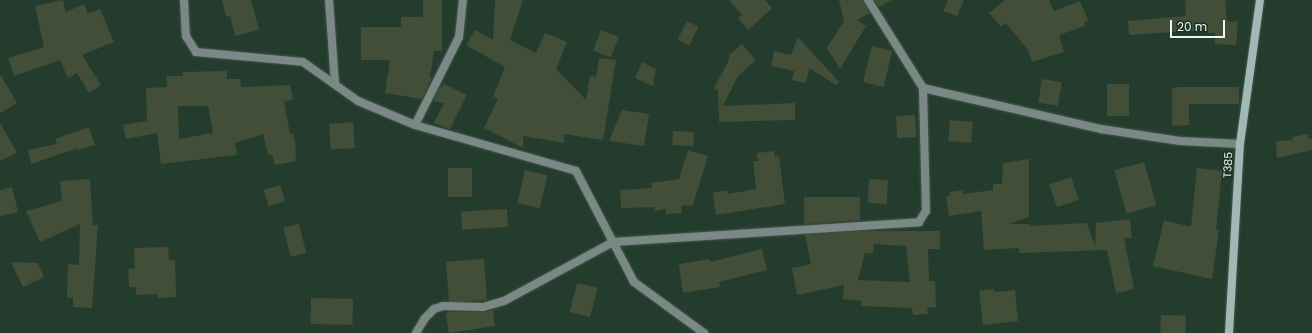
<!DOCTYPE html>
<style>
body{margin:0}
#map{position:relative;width:1312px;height:333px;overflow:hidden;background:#243c2d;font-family:Poppins,sans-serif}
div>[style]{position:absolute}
.building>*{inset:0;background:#424e37;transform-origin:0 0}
.roads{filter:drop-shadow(0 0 1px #445a4c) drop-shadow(0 0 1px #445a4c)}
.street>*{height:8px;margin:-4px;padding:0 4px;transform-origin:4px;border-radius:4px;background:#7a8986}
.secondary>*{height:8px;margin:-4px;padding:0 4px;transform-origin:4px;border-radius:4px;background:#a0b9b4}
span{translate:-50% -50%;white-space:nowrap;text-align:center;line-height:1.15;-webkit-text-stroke:3px #1a3123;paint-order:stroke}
.street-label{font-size:11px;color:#eaf9ef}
.scale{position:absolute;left:1170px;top:20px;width:55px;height:18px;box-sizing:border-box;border:2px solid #eaf9ef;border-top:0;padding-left:5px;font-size:12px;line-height:14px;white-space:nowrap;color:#eaf9ef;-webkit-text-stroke:3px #1a3123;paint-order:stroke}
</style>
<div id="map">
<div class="building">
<i style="clip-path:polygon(63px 0,66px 12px,84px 4px,88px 14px,100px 9px,114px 42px,82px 55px,101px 85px,89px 93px,77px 73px,68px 78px,60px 60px,14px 76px,8px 58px,44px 47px,35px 6px)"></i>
<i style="clip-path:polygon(222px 0,251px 0,259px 30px,235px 36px,230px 16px,226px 17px)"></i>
<i style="clip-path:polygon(423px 0,442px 0,442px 51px,434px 51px,430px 77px,432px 78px,422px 99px,385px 93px,390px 60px,361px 60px,361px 27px,401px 27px,401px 17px,423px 17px)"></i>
<i style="clip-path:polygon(495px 0,523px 0,510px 40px,536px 53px,545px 33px,567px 42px,556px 69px,586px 100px,590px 76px,596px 77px,599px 58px,616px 60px,603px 140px,564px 134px,564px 143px,523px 136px,523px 148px,484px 128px,498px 99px,493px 96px,505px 67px,466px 45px,475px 30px,493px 40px)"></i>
<i style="clip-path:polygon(729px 0,765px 0,772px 8px,748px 30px,738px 18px,742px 15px)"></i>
<i style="clip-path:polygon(839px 0,863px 0,870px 13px,857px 20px,866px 26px,840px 69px,827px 48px,844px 21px)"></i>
<i style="clip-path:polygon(874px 0,892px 0,879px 7px)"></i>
<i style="clip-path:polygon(948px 0,964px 0,957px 16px,943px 11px)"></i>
<i style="clip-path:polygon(1005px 0,1049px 0,1054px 11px,1080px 1px,1088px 20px,1084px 22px,1085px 26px,1059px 35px,1064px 52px,1032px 62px,1028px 50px,1006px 23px,1001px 27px,989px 13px)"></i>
<i style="clip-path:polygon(1185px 0,1225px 0,1227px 21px,1238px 22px,1236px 45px,1215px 44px,1215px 33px,1206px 33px,1206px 30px,1129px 35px,1128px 21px,1186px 16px)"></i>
<i style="left:687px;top:21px;width:13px;height:21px;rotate:27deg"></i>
<i style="left:601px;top:30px;width:19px;height:22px;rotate:21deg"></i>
<i style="clip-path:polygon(798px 37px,839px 82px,836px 85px,809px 68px,806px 83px,792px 80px,794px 71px,771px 66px,774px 51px,791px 55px)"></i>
<i style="clip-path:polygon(742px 44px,756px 60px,738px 76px,723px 106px,795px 103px,795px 120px,719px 122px,718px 90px,714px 88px,730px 58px,728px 56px)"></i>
<i style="left:872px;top:46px;width:21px;height:37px;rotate:14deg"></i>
<i style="clip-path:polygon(642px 62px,656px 69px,653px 86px,635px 78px)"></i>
<i style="clip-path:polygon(evenodd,227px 71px,227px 79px,240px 79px,241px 87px,290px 85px,293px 100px,284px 101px,290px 134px,293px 133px,295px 140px,296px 161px,275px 165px,272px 154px,268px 155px,263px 134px,235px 143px,237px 155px,161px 164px,157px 133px,126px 139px,123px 125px,147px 121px,146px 88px,167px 87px,166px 76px,183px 76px,183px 72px,227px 71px,178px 106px,208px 106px,213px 133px,179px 139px,178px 106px)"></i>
<i style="clip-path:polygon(0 74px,17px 103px,0 113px)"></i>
<i style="left:1042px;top:79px;width:20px;height:24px;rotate:9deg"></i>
<i style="clip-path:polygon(444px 84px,467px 95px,450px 129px,434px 123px,444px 103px,433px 101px,441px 85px,441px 89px)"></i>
<i style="left:1107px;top:84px;width:22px;height:32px"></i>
<i style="clip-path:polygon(1178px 87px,1239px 87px,1239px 104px,1189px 104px,1189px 125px,1172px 126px,1172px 88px)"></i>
<i style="clip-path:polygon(622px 110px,649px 114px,644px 146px,609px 141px)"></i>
<i style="left:915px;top:115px;width:22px;height:19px;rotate:87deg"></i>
<i style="left:950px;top:120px;width:23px;height:21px;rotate:5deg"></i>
<i style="left:353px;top:122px;width:26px;height:24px;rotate:86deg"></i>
<i style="clip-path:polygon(0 123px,17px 153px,0 161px)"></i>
<i style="clip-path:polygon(89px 127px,95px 145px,78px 150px,78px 148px,31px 164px,28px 150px,57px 144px,55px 139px)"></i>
<i style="left:673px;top:131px;width:21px;height:14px;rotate:3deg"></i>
<i style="clip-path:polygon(1308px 134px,1309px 139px,1312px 138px,1312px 150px,1277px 158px,1276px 141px,1293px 140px,1292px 137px)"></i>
<i style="clip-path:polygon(688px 150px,708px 156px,693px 205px,681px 206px,682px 213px,666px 214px,666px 209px,655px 211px,654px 207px,621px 208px,620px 190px,652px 188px,651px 183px,679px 179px)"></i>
<i style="clip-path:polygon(774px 151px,775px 157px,779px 156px,785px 204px,716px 215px,713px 193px,727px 190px,728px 194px,756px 189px,753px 161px,758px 161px,757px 153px)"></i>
<i style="clip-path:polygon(1029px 159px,1029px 217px,1008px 224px,1029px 224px,1029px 226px,1087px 223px,1095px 246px,1096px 223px,1130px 219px,1132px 238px,1124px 238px,1134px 289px,1116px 293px,1107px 250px,1019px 253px,1019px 248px,984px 250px,981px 211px,949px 216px,946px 197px,950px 196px,949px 192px,963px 190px,963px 194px,993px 190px,993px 184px,1002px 184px,1003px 163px)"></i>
<i style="left:1144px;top:162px;width:45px;height:31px;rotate:74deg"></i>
<i style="left:448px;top:168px;width:24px;height:29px"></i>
<i style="clip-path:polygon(1197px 168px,1222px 171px,1216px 230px,1219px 230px,1212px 279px,1153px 266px,1164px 220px,1191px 227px)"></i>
<i style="left:525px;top:170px;width:23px;height:34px;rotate:13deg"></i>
<i style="left:1071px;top:177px;width:24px;height:23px;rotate:71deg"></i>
<i style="clip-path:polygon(90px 179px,93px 225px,98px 225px,92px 308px,73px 307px,73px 298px,67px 298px,68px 264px,79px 265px,80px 224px,40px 242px,26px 211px,62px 201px,60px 181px)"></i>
<i style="left:869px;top:179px;width:19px;height:24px;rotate:3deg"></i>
<i style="left:280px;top:185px;width:17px;height:17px;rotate:73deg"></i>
<i style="clip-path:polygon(12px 187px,18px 212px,0 216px,0 190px)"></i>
<i style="clip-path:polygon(804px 197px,860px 197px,860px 220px,804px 224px)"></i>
<i style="left:507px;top:209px;width:18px;height:46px;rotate:87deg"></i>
<i style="left:299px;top:224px;width:30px;height:16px;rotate:76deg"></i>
<i style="clip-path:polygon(evenodd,860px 231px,940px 231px,940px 249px,928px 249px,929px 281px,935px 281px,936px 307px,927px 308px,928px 314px,913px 315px,912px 308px,861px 306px,861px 301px,843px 299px,844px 285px,797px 295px,792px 268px,811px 264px,805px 235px,860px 231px,874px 244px,906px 246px,910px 282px,858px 280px,865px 253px,873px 253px,874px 244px)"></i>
<i style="clip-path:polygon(168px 247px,169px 260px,175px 260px,176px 297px,158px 298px,157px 294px,136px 295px,136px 287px,129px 287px,128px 269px,135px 268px,134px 248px)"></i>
<i style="clip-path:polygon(762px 249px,767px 270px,719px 282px,720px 287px,683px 293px,679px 264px,710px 259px,711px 262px)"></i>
<i style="left:484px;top:259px;width:41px;height:38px;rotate:86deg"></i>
<i style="clip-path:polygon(11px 262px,38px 263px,44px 277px,23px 287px)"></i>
<i style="left:577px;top:283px;width:21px;height:30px;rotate:14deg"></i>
<i style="clip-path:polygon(994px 289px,994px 292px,1015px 290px,1018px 321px,983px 325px,979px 291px)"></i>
<i style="left:311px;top:298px;width:42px;height:26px;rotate:1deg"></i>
<i style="clip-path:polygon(493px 310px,495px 326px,449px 333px,446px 314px,448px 312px,483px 312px)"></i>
<i style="left:1161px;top:315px;width:25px;height:18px;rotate:2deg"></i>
</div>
<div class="roads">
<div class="street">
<i style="left:184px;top:0;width:36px;rotate:87deg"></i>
<i style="left:186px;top:36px;width:19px;rotate:58deg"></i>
<i style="left:196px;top:52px;width:107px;rotate:5.3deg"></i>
<i style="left:303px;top:62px;width:67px;rotate:35.3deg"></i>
<i style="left:358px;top:101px;width:62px;rotate:22.8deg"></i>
<i style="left:415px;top:125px;width:167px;rotate:15.9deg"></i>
<i style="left:576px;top:171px;width:80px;rotate:62.5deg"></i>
<i style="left:613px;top:242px;width:307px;rotate:-3.7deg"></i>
<i style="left:919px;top:222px;width:13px;rotate:-58deg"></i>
<i style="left:926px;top:211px;width:123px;rotate:-91.4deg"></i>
<i style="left:329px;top:0;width:84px;rotate:85.9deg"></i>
<i style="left:868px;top:0;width:104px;rotate:58deg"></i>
<i style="left:923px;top:88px;width:183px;rotate:13deg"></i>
<i style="left:1101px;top:129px;width:80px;rotate:8.6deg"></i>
<i style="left:1180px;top:141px;width:60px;rotate:2.9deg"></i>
<i style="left:415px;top:125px;width:98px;rotate:-63.4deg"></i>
<i style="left:459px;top:37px;width:37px;rotate:-84deg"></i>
<i style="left:416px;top:333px;width:17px;rotate:-59deg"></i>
<i style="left:425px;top:318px;width:13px;rotate:-45deg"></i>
<i style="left:434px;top:309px;width:9px;rotate:-18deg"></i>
<i style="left:443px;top:306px;width:40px;rotate:1.4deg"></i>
<i style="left:483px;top:307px;width:22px;rotate:-16deg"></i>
<i style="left:504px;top:301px;width:124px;rotate:-28.4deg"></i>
<i style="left:613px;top:242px;width:45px;rotate:62.3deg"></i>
<i style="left:634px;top:282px;width:87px;rotate:36.1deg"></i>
</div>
<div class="secondary">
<i style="left:1229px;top:333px;width:189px;rotate:-86.7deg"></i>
<i style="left:1240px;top:144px;width:145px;rotate:-82.1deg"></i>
</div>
</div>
<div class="street-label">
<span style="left:1228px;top:165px;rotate:-87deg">T385</span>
</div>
<div class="scale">20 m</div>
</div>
